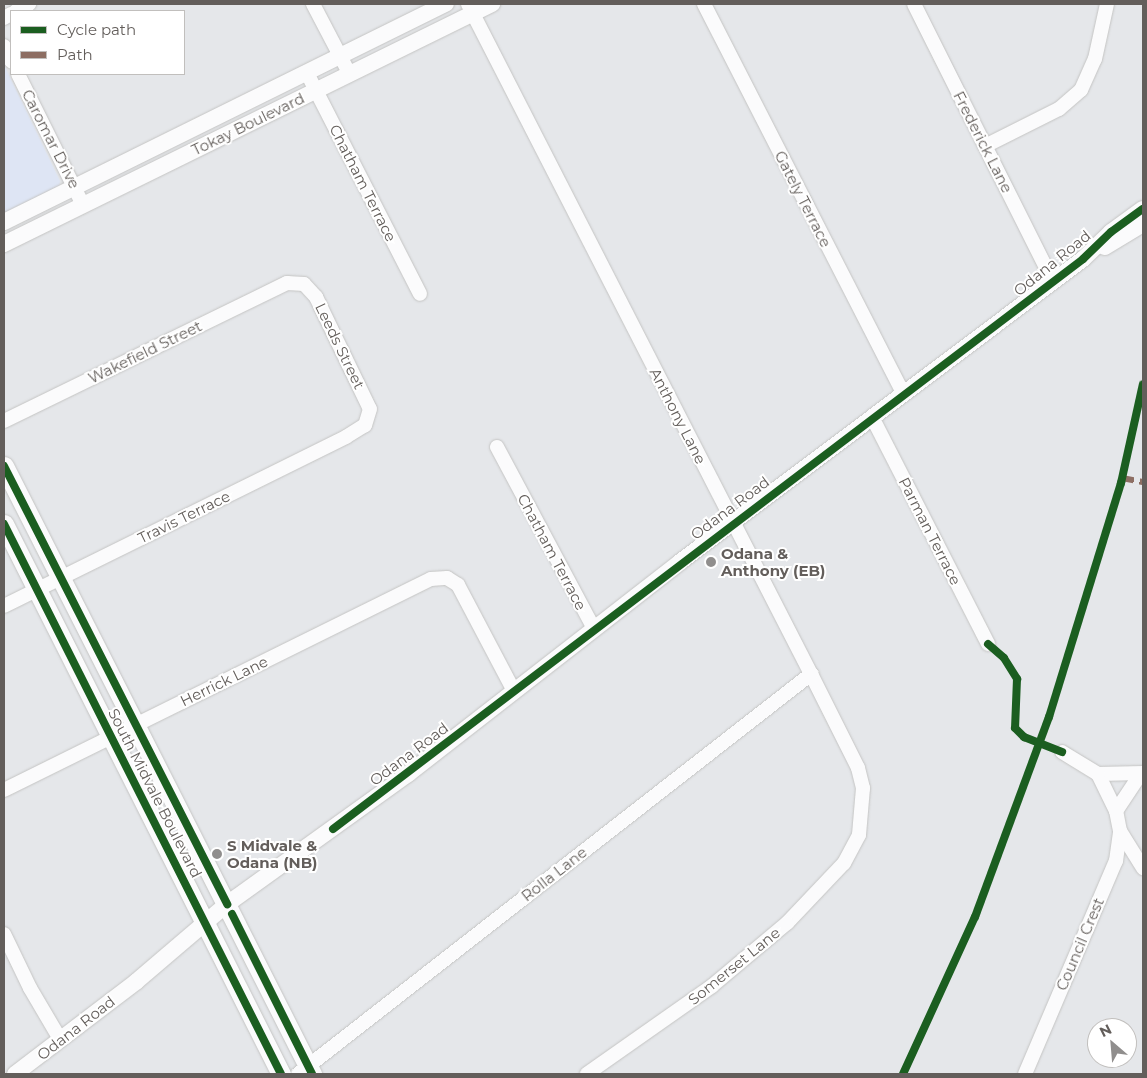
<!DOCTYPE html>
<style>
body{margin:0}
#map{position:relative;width:1147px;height:1078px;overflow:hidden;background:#e5e7ea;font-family:Montserrat,sans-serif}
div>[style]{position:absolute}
.commercial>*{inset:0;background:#dee5f4}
.roads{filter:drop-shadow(0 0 1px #c4c4c3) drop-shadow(0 0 1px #c4c4c3)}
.minor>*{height:14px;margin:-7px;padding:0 7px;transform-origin:7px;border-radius:7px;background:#fbfbfc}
.tertiary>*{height:16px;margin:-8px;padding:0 8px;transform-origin:8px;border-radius:8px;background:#fbfbfc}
.secondary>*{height:19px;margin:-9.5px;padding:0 9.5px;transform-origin:9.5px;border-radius:9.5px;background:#fbfbfc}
.quiet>*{height:6px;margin-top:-3px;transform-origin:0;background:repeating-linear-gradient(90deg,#8d6e63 0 12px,transparent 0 18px)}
.cycleway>*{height:8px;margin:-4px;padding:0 4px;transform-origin:4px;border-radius:4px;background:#1b5e20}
.dots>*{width:14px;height:14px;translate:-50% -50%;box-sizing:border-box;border:2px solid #fff;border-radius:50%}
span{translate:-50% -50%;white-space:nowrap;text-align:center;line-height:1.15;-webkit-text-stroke:4px #fff;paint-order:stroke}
.street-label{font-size:15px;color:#635e5b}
.poi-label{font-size:15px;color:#635e5b;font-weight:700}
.left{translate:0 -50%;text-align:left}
.frame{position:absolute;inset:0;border:5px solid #635e5b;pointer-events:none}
.legend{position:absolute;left:10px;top:10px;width:175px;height:65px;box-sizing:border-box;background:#fff;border:1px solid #c1bfbd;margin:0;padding:6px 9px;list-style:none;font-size:15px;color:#635e5b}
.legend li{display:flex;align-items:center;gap:10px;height:25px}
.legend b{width:25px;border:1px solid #c1bfbd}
.north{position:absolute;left:1087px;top:1018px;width:50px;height:50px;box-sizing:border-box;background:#fff;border:1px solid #c1bfbd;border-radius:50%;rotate:333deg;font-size:14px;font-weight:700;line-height:20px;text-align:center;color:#635e5b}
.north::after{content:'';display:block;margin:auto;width:18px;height:22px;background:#908e8d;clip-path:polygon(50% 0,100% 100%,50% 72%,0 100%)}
</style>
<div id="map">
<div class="commercial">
<i style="clip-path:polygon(4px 65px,60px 181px,59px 187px,4px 215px)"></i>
</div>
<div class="roads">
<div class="minor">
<i style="left:313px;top:4px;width:78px;rotate:62.4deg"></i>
<i style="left:468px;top:4px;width:753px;rotate:62.89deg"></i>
<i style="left:811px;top:674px;width:105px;rotate:63.4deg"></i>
<i style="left:858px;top:768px;width:21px;rotate:76deg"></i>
<i style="left:863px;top:788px;width:47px;rotate:94.9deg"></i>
<i style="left:859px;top:835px;width:32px;rotate:118deg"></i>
<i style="left:844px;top:863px;width:83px;rotate:133.5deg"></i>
<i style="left:787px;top:923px;width:98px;rotate:140deg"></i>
<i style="left:712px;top:986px;width:153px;rotate:144.9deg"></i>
<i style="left:704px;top:4px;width:438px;rotate:62.9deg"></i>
<i style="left:914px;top:4px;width:310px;rotate:63.4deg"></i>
<i style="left:16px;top:11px;width:15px;rotate:-28deg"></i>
<i style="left:4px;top:18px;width:8px;rotate:-30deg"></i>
<i style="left:4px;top:46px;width:17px;rotate:65deg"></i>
<i style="left:307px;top:73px;width:248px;rotate:62.9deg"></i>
<i style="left:18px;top:74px;width:146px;rotate:63.6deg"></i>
<i style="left:985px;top:146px;width:83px;rotate:-26.6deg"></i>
<i style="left:1059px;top:109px;width:29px;rotate:-41deg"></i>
<i style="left:1081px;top:90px;width:34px;rotate:-66deg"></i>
<i style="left:1095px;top:59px;width:56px;rotate:-77.7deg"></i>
<i style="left:872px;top:417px;width:255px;rotate:62.9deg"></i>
<i style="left:4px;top:421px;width:315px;rotate:-26deg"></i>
<i style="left:287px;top:283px;width:17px;rotate:3deg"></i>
<i style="left:304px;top:284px;width:18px;rotate:47deg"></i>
<i style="left:316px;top:297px;width:124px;rotate:64.3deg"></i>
<i style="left:370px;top:409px;width:17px;rotate:107deg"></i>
<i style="left:365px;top:425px;width:22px;rotate:148deg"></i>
<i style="left:346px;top:437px;width:381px;rotate:153.7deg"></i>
<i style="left:497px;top:447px;width:206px;rotate:61.9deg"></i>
<i style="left:1098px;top:774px;width:45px;rotate:-1.3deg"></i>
<i style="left:4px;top:790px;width:476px;rotate:-26.3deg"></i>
<i style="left:431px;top:579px;width:16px;rotate:-4deg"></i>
<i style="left:447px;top:578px;width:13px;rotate:32deg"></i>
<i style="left:458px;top:585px;width:120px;rotate:62.2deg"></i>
<i style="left:1116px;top:811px;width:43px;rotate:-56.3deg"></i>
<i style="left:1120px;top:831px;width:44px;rotate:58.1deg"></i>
<i style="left:4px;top:934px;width:60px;rotate:64.3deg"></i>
<i style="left:30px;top:988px;width:59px;rotate:59.5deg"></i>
<i style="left:298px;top:1074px;width:651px;rotate:-37.94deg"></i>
<i style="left:1025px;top:1074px;width:232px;rotate:-66.9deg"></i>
<i style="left:1116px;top:861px;width:30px;rotate:-82deg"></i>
<i style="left:1120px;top:831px;width:20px;rotate:-101deg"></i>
<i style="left:1116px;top:811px;width:41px;rotate:-115.9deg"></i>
<i style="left:1098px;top:774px;width:42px;rotate:-148.6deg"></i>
</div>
<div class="tertiary">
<i style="left:4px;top:222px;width:493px;rotate:-26.3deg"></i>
<i style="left:4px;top:244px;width:544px;rotate:-26.19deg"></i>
<i style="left:1105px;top:247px;width:44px;rotate:-31.2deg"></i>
<i style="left:15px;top:1074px;width:153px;rotate:-37.3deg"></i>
<i style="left:137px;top:981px;width:118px;rotate:-40.5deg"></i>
<i style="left:227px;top:904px;width:223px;rotate:-35.7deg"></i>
<i style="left:408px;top:774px;width:345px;rotate:-37.9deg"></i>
<i style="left:680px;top:562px;width:504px;rotate:-36.94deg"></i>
<i style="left:1083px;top:259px;width:39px;rotate:-44deg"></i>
<i style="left:1111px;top:232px;width:39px;rotate:-36deg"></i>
</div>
<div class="secondary">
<i style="left:4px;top:466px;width:682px;rotate:63.13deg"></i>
<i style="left:4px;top:524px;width:616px;rotate:63.27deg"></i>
</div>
</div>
<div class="quiet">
<i style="left:1122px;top:478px;width:21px;rotate:11deg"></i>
</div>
<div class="cycleway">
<i style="left:4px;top:466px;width:492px;rotate:63deg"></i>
<i style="left:4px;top:524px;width:616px;rotate:63.27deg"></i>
<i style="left:988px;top:644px;width:21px;rotate:41deg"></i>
<i style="left:1004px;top:658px;width:25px;rotate:58deg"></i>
<i style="left:1017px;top:679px;width:49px;rotate:92.3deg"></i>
<i style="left:1015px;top:728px;width:13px;rotate:45deg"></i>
<i style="left:1024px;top:737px;width:41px;rotate:21.5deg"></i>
<i style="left:333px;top:829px;width:942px;rotate:-37.23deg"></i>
<i style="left:1083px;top:259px;width:39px;rotate:-44deg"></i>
<i style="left:1111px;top:232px;width:39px;rotate:-36deg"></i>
<i style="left:232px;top:914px;width:179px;rotate:63.4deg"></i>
<i style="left:903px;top:1074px;width:173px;rotate:-65.4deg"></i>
<i style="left:975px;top:917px;width:213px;rotate:-69.7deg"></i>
<i style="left:1049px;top:717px;width:245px;rotate:-72.9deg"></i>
<i style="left:1121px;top:483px;width:101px;rotate:-77.5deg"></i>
</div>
<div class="dots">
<i style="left:711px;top:562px;background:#908e8d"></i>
<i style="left:217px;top:854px;background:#908e8d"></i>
</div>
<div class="street-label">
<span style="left:248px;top:124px;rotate:-26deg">Tokay Boulevard</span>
<span style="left:51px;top:139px;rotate:63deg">Caromar Drive</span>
<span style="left:983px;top:142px;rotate:63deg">Frederick Lane</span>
<span style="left:363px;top:183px;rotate:63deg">Chatham Terrace</span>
<span style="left:803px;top:199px;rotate:63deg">Gately Terrace</span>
<span style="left:1052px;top:263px;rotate:-39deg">Odana Road</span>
<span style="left:340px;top:346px;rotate:64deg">Leeds Street</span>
<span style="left:145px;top:352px;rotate:-26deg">Wakefield Street</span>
<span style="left:678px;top:416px;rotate:63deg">Anthony Lane</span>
<span style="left:730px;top:508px;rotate:-37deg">Odana Road</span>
<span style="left:184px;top:517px;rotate:-26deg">Travis Terrace</span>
<span style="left:930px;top:531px;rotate:63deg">Parman Terrace</span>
<span style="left:552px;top:552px;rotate:62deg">Chatham Terrace</span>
<span style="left:224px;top:681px;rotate:-26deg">Herrick Lane</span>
<span style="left:409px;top:754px;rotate:-37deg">Odana Road</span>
<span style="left:155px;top:793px;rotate:63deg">South Midvale Boulevard</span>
<span style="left:554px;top:874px;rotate:-38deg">Rolla Lane</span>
<span style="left:1080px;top:944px;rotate:-67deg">Council Crest</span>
<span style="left:734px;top:966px;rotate:-39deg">Somerset Lane</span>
<span style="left:76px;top:1028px;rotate:-38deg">Odana Road</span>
</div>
<div class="poi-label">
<span class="left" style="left:721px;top:562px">Odana &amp;<br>Anthony (EB)</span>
<span class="left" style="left:227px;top:854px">S Midvale &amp;<br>Odana (NB)</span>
</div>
<div class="frame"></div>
<ul class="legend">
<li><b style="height:6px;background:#1b5e20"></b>Cycle path</li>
<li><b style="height:6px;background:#8d6e63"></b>Path</li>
</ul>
<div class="north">N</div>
</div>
